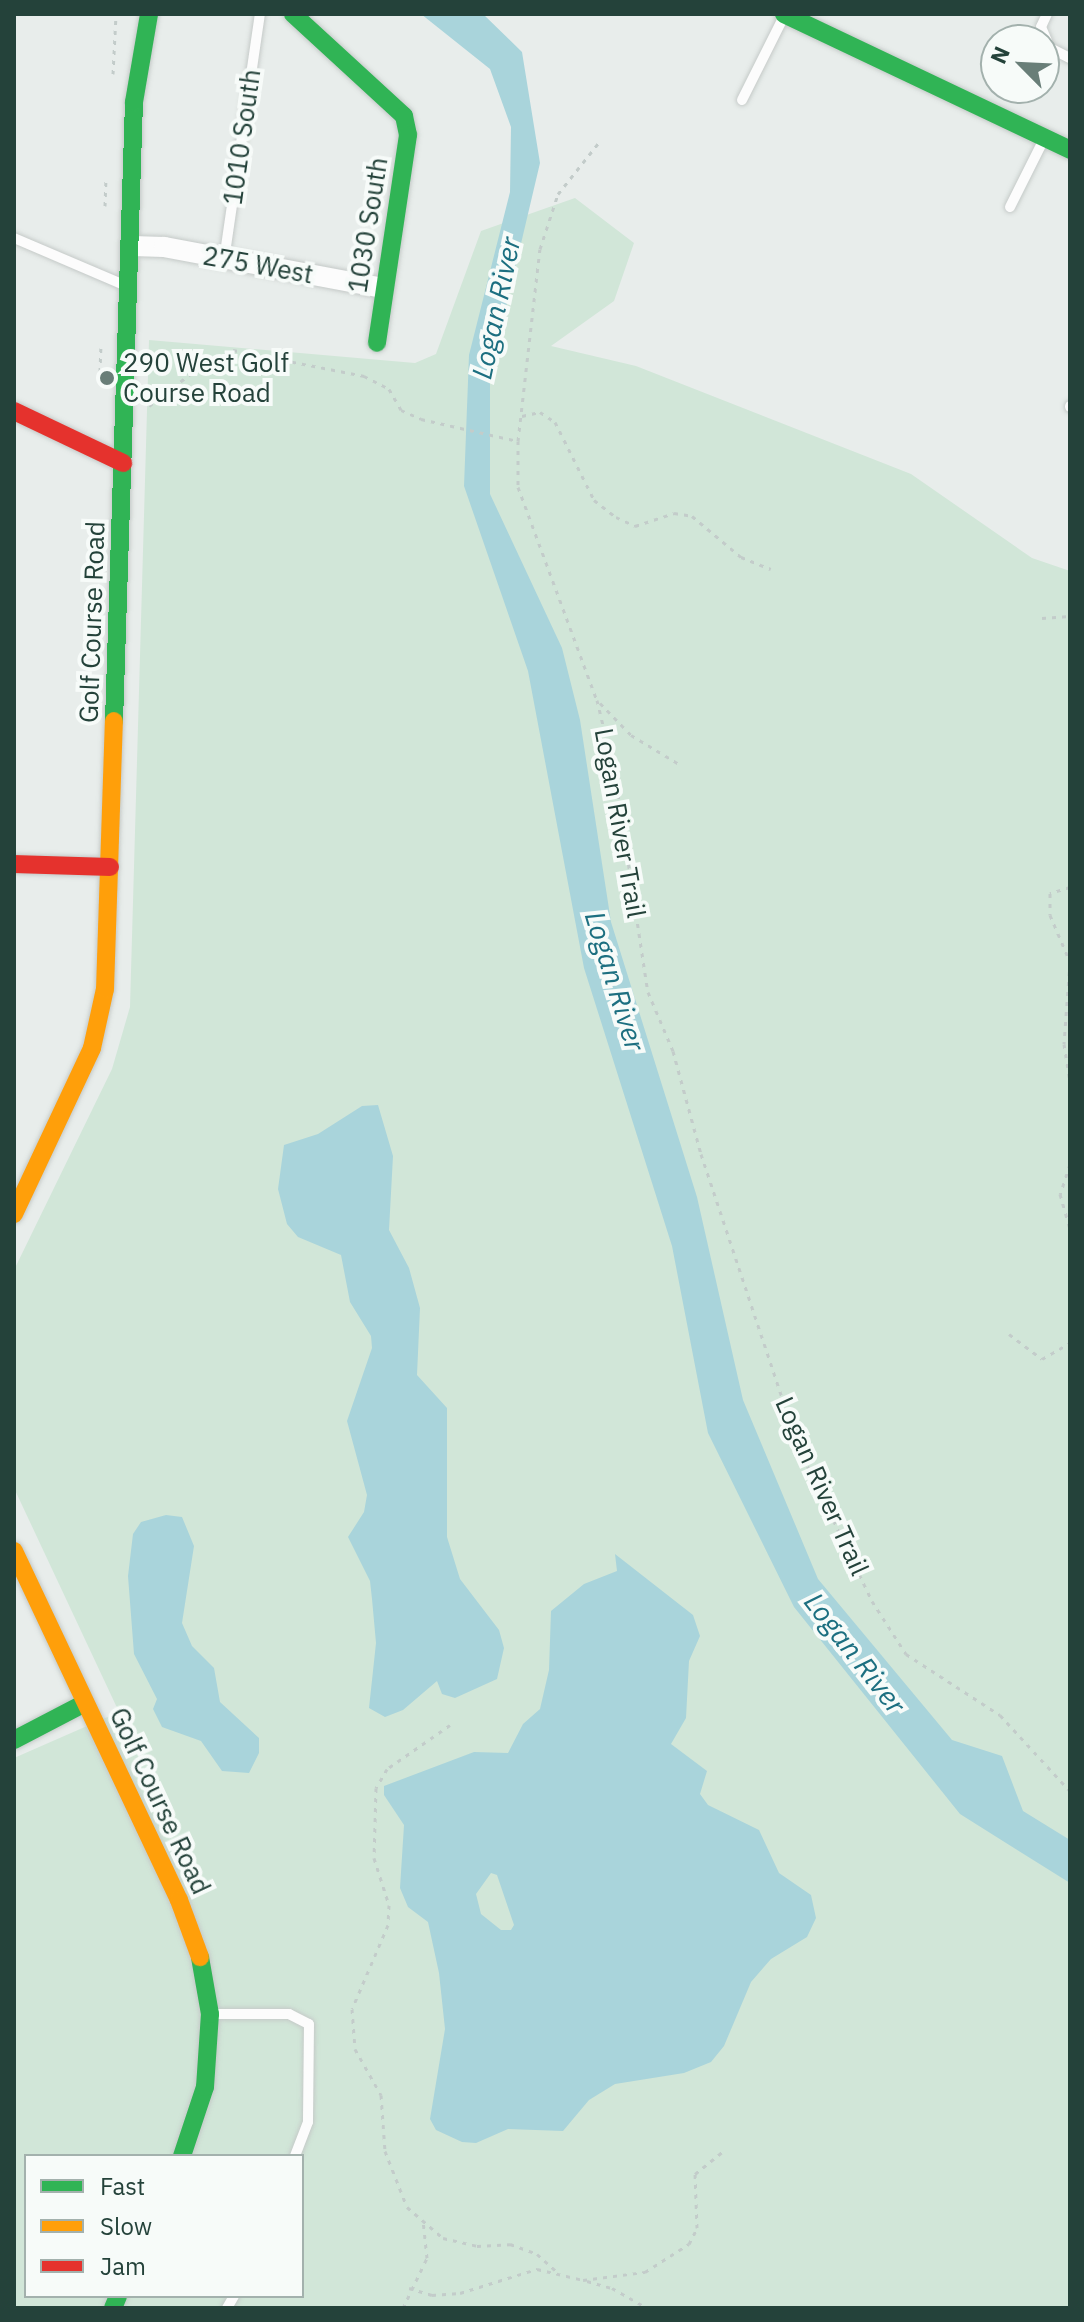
<!DOCTYPE html>
<style>
body{margin:0}
#map{position:relative;width:1084px;height:2322px;overflow:hidden;background:#e8edeb;font-family:"IBM Plex Sans",sans-serif}
div>[style]{position:absolute}
.green>*{inset:0;background:#d1e6d8}
.water>*{inset:0;background:#a9d4db}
.path>*{height:3px;margin-top:-1.5px;transform-origin:0;background:repeating-linear-gradient(90deg,#c3ccca 0 4px,transparent 0 10px)}
.roads{filter:drop-shadow(0 0 2px #c5cac8) drop-shadow(0 0 2px #c5cac8)}
.lane>*{height:10px;margin:-5px;padding:0 5px;transform-origin:5px;border-radius:5px;background:#fcfcfc}
.street>*{height:20px;margin:-10px;padding:0 10px;transform-origin:10px;border-radius:10px;background:#fcfcfc}
.fast>*{height:18px;margin:-9px;padding:0 9px;transform-origin:9px;border-radius:9px;background:#30b455}
.slow>*{height:18px;margin:-9px;padding:0 9px;transform-origin:9px;border-radius:9px;background:#ff9f0a}
.jam>*{height:18px;margin:-9px;padding:0 9px;transform-origin:9px;border-radius:9px;background:#e5322d}
.dots>*{width:22px;height:22px;translate:-50% -50%;box-sizing:border-box;border:4px solid #f7fbf9;border-radius:50%}
span{translate:-50% -50%;white-space:nowrap;text-align:center;line-height:1.15;-webkit-text-stroke:8px #f7fbf9;paint-order:stroke}
.street-label{font-size:26px;color:#24423a}
.poi-label{font-size:26px;color:#24423a}
.left{translate:0 -50%;text-align:left}
.water-label{font-size:28px;color:#1c6f80;font-style:italic}
.frame{position:absolute;inset:0;border:16px solid #24423a;pointer-events:none}
.legend{position:absolute;left:24px;top:2154px;width:280px;height:144px;box-sizing:border-box;background:#f7fbf9;border:2px solid #a3b1ad;margin:0;padding:10px 14px;list-style:none;font-size:24px;color:#24423a}
.legend li{display:flex;align-items:center;gap:16px;height:40px}
.legend b{width:40px;border:2px solid #a3b1ad}
.north{position:absolute;left:980px;top:24px;width:80px;height:80px;box-sizing:border-box;background:#f7fbf9;border:2px solid #a3b1ad;border-radius:50%;rotate:294deg;font-size:22px;font-weight:700;line-height:32px;text-align:center;color:#24423a}
.north::after{content:'';display:block;margin:auto;width:28px;height:36px;background:#697e78;clip-path:polygon(50% 0,100% 100%,50% 72%,0 100%)}
</style>
<div id="map">
<div class="green">
<i style="clip-path:polygon(evenodd,575px 198px,634px 243px,614px 301px,551px 346px,636px 366px,911px 474px,1032px 558px,1070px 571px,1070px 2308px,14px 2308px,14px 1758px,119px 1712px,14px 1488px,14px 1270px,112px 1069px,130px 1007px,149px 340px,415px 363px,436px 354px,481px 231px,575px 198px,26px 2156px,302px 2156px,302px 2296px,26px 2296px,26px 2156px)"></i>
</div>
<div class="water">
<i style="clip-path:polygon(421px 14px,483px 14px,522px 52px,540px 163px,490px 375px,490px 494px,562px 648px,580px 720px,611px 922px,697px 1197px,743px 1400px,818px 1579px,952px 1740px,1002px 1756px,1023px 1811px,1070px 1840px,1070px 1883px,960px 1814px,794px 1607px,708px 1433px,672px 1246px,584px 968px,528px 671px,464px 486px,469px 355px,510px 192px,511px 127px,490px 69px)"></i>
<i style="clip-path:polygon(378px 1105px,393px 1156px,389px 1230px,409px 1268px,420px 1308px,417px 1375px,447px 1408px,447px 1537px,460px 1579px,499px 1630px,504px 1648px,497px 1679px,455px 1698px,442px 1694px,437px 1681px,403px 1710px,385px 1717px,369px 1708px,376px 1643px,372px 1599px,370px 1581px,348px 1537px,364px 1512px,367px 1495px,347px 1421px,372px 1348px,371px 1336px,350px 1302px,341px 1255px,298px 1237px,287px 1224px,278px 1189px,284px 1145px,318px 1134px,362px 1106px)"></i>
<i style="clip-path:polygon(166px 1515px,182px 1517px,194px 1546px,182px 1623px,192px 1646px,214px 1668px,220px 1702px,259px 1738px,259px 1753px,249px 1773px,222px 1771px,201px 1741px,162px 1727px,153px 1709px,157px 1699px,134px 1654px,128px 1576px,133px 1534px,141px 1522px)"></i>
<i style="clip-path:polygon(evenodd,615px 1554px,693px 1615px,700px 1636px,689px 1661px,686px 1718px,671px 1744px,707px 1771px,700px 1794px,708px 1805px,759px 1830px,779px 1873px,811px 1895px,816px 1918px,807px 1937px,771px 1959px,751px 1982px,724px 2046px,711px 2062px,684px 2073px,615px 2084px,589px 2100px,563px 2131px,508px 2129px,476px 2143px,462px 2142px,436px 2130px,430px 2119px,445px 2029px,439px 1973px,428px 1922px,408px 1907px,400px 1888px,404px 1825px,384px 1795px,384px 1786px,474px 1752px,508px 1753px,523px 1724px,540px 1709px,549px 1670px,551px 1611px,584px 1584px,617px 1571px,615px 1554px,491px 1873px,497px 1875px,514px 1925px,511px 1930px,501px 1930px,481px 1914px,476px 1894px,491px 1873px)"></i>
</div>
<div class="path">
<i style="left:113px;top:74px;width:60px;rotate:-87.1deg"></i>
<i style="left:105px;top:206px;width:25px;rotate:-88deg"></i>
<i style="left:100px;top:372px;width:24px;rotate:-88deg"></i>
<i style="left:149px;top:406px;width:62px;rotate:-37.8deg"></i>
<i style="left:198px;top:368px;width:39px;rotate:-27deg"></i>
<i style="left:233px;top:350px;width:134px;rotate:11.2deg"></i>
<i style="left:364px;top:376px;width:28px;rotate:27deg"></i>
<i style="left:389px;top:389px;width:24px;rotate:60deg"></i>
<i style="left:401px;top:410px;width:22px;rotate:24deg"></i>
<i style="left:421px;top:419px;width:99px;rotate:12.8deg"></i>
<i style="left:518px;top:441px;width:46px;rotate:90deg"></i>
<i style="left:518px;top:487px;width:227px;rotate:69.7deg"></i>
<i style="left:597px;top:700px;width:77px;rotate:76.5deg"></i>
<i style="left:615px;top:775px;width:219px;rotate:81.4deg"></i>
<i style="left:648px;top:992px;width:64px;rotate:67deg"></i>
<i style="left:673px;top:1051px;width:107px;rotate:74.8deg"></i>
<i style="left:701px;top:1154px;width:310px;rotate:71.6deg"></i>
<i style="left:799px;top:1448px;width:170px;rotate:64.5deg"></i>
<i style="left:872px;top:1601px;width:63px;rotate:57.3deg"></i>
<i style="left:906px;top:1654px;width:112px;rotate:33deg"></i>
<i style="left:1000px;top:1715px;width:103px;rotate:47.4deg"></i>
<i style="left:522px;top:416px;width:18px;rotate:-13deg"></i>
<i style="left:540px;top:412px;width:18px;rotate:34deg"></i>
<i style="left:555px;top:422px;width:87px;rotate:63.4deg"></i>
<i style="left:594px;top:500px;width:28px;rotate:38deg"></i>
<i style="left:616px;top:517px;width:21px;rotate:25deg"></i>
<i style="left:635px;top:526px;width:41px;rotate:-18.4deg"></i>
<i style="left:674px;top:513px;width:18px;rotate:9deg"></i>
<i style="left:692px;top:516px;width:64px;rotate:39.9deg"></i>
<i style="left:741px;top:557px;width:32px;rotate:22deg"></i>
<i style="left:518px;top:441px;width:193px;rotate:-83.5deg"></i>
<i style="left:540px;top:249px;width:58px;rotate:-71.9deg"></i>
<i style="left:558px;top:194px;width:68px;rotate:-51.6deg"></i>
<i style="left:1042px;top:618px;width:28px;rotate:-4deg"></i>
<i style="left:600px;top:703px;width:45px;rotate:45.9deg"></i>
<i style="left:631px;top:735px;width:56px;rotate:31.1deg"></i>
<i style="left:1070px;top:887px;width:21px;rotate:163deg"></i>
<i style="left:1050px;top:893px;width:22px;rotate:90deg"></i>
<i style="left:1050px;top:915px;width:51px;rotate:66.9deg"></i>
<i style="left:1070px;top:962px;width:82px;rotate:94.2deg"></i>
<i style="left:1064px;top:1044px;width:36px;rotate:81deg"></i>
<i style="left:1070px;top:1164px;width:32px;rotate:108deg"></i>
<i style="left:1060px;top:1194px;width:37px;rotate:74deg"></i>
<i style="left:1009px;top:1334px;width:41px;rotate:37.1deg"></i>
<i style="left:1042px;top:1359px;width:32px;rotate:-30deg"></i>
<i style="left:450px;top:1725px;width:77px;rotate:145.1deg"></i>
<i style="left:387px;top:1769px;width:22px;rotate:120deg"></i>
<i style="left:376px;top:1788px;width:70px;rotate:91.6deg"></i>
<i style="left:374px;top:1858px;width:49px;rotate:72.3deg"></i>
<i style="left:389px;top:1905px;width:20px;rotate:93deg"></i>
<i style="left:388px;top:1925px;width:91px;rotate:113.2deg"></i>
<i style="left:352px;top:2009px;width:40px;rotate:85.7deg"></i>
<i style="left:355px;top:2049px;width:53px;rotate:60.5deg"></i>
<i style="left:381px;top:2095px;width:56px;rotate:85.9deg"></i>
<i style="left:385px;top:2151px;width:60px;rotate:68.6deg"></i>
<i style="left:407px;top:2207px;width:48px;rotate:40.7deg"></i>
<i style="left:443px;top:2238px;width:35px;rotate:13deg"></i>
<i style="left:477px;top:2246px;width:33px;rotate:-3deg"></i>
<i style="left:510px;top:2244px;width:29px;rotate:20deg"></i>
<i style="left:537px;top:2254px;width:25px;rotate:42deg"></i>
<i style="left:587px;top:2281px;width:26px;rotate:16deg"></i>
<i style="left:612px;top:2288px;width:40px;rotate:29.7deg"></i>
<i style="left:409px;top:2288px;width:24px;rotate:17deg"></i>
<i style="left:432px;top:2295px;width:28px;rotate:-4deg"></i>
<i style="left:460px;top:2293px;width:81px;rotate:-17.3deg"></i>
<i style="left:537px;top:2269px;width:47px;rotate:13.4deg"></i>
<i style="left:583px;top:2280px;width:63px;rotate:-7.4deg"></i>
<i style="left:645px;top:2272px;width:52px;rotate:-32.5deg"></i>
<i style="left:689px;top:2244px;width:18px;rotate:-63deg"></i>
<i style="left:697px;top:2228px;width:54px;rotate:-92.1deg"></i>
<i style="left:695px;top:2174px;width:35px;rotate:-39deg"></i>
<i style="left:403px;top:2308px;width:55px;rotate:-64.4deg"></i>
<i style="left:427px;top:2258px;width:36px;rotate:-96deg"></i>
<i style="left:971px;top:2308px;width:19px"></i>
</div>
<div class="roads">
<div class="lane">
<i style="left:1047px;top:14px;width:14px;rotate:115deg"></i>
<i style="left:1041px;top:27px;width:23px;rotate:67deg"></i>
<i style="left:1050px;top:48px;width:22px;rotate:27deg"></i>
<i style="left:742px;top:100px;width:94px;rotate:-63.4deg"></i>
<i style="left:1010px;top:207px;width:74px;rotate:-63.4deg"></i>
<i style="left:14px;top:238px;width:120px;rotate:23.1deg"></i>
<i style="left:224px;top:260px;width:249px;rotate:-81.7deg"></i>
<i style="left:1070px;top:406px;width:1px;rotate:90deg"></i>
<i style="left:212px;top:2014px;width:77px"></i>
<i style="left:289px;top:2014px;width:22px;rotate:27deg"></i>
<i style="left:309px;top:2024px;width:98px;rotate:90.6deg"></i>
<i style="left:308px;top:2122px;width:36px;rotate:111deg"></i>
<i style="left:227px;top:2308px;width:14px;rotate:-60deg"></i>
</div>
<div class="street">
<i style="left:132px;top:246px;width:32px;rotate:2deg"></i>
<i style="left:164px;top:247px;width:223px;rotate:10.6deg"></i>
</div>
<div class="fast">
<i style="left:293px;top:14px;width:151px;rotate:42.6deg"></i>
<i style="left:404px;top:116px;width:19px;rotate:78deg"></i>
<i style="left:408px;top:135px;width:210px;rotate:98.5deg"></i>
<i style="left:784px;top:14px;width:317px;rotate:25.4deg"></i>
<i style="left:114px;top:721px;width:619px;rotate:-88.15deg"></i>
<i style="left:134px;top:102px;width:89px;rotate:-80.3deg"></i>
<i style="left:14px;top:1740px;width:80px;rotate:-27.5deg"></i>
<i style="left:182px;top:2156px;width:73px;rotate:-71.6deg"></i>
<i style="left:205px;top:2087px;width:73px;rotate:-86.1deg"></i>
<i style="left:210px;top:2014px;width:58px;rotate:-100deg"></i>
<i style="left:113px;top:2308px;width:13px;rotate:-67deg"></i>
</div>
<div class="slow">
<i style="left:14px;top:1214px;width:183px;rotate:-64.8deg"></i>
<i style="left:92px;top:1048px;width:60px;rotate:-77.6deg"></i>
<i style="left:105px;top:989px;width:268px;rotate:-88.1deg"></i>
<i style="left:14px;top:1551px;width:386px;rotate:64.7deg"></i>
<i style="left:179px;top:1900px;width:61px;rotate:69.8deg"></i>
</div>
<div class="jam">
<i style="left:14px;top:411px;width:121px;rotate:25.5deg"></i>
<i style="left:14px;top:864px;width:96px;rotate:1.8deg"></i>
</div>
</div>
<div class="dots">
<i style="left:107px;top:378px;background:#697e78"></i>
</div>
<div class="street-label">
<span style="left:242px;top:137px;rotate:-82deg">1010 South</span>
<span style="left:368px;top:225px;rotate:-81deg">1030 South</span>
<span style="left:258px;top:265px;rotate:10deg">275 West</span>
<span style="left:92px;top:622px;rotate:-88deg">Golf Course Road</span>
<span style="left:620px;top:823px;rotate:80deg">Logan River Trail</span>
<span style="left:822px;top:1486px;rotate:66deg">Logan River Trail</span>
<span style="left:160px;top:1801px;rotate:65deg">Golf Course Road</span>
</div>
<div class="poi-label">
<span class="left" style="left:123px;top:378px">290 West Golf<br>Course Road</span>
</div>
<div class="water-label">
<span style="left:496px;top:308px;rotate:-78deg">Logan River</span>
<span style="left:615px;top:981px;rotate:73deg">Logan River</span>
<span style="left:855px;top:1653px;rotate:52deg">Logan River</span>
</div>
<div class="frame"></div>
<ul class="legend">
<li><b style="height:10px;background:#30b455"></b>Fast</li>
<li><b style="height:10px;background:#ff9f0a"></b>Slow</li>
<li><b style="height:10px;background:#e5322d"></b>Jam</li>
</ul>
<div class="north">N</div>
</div>
